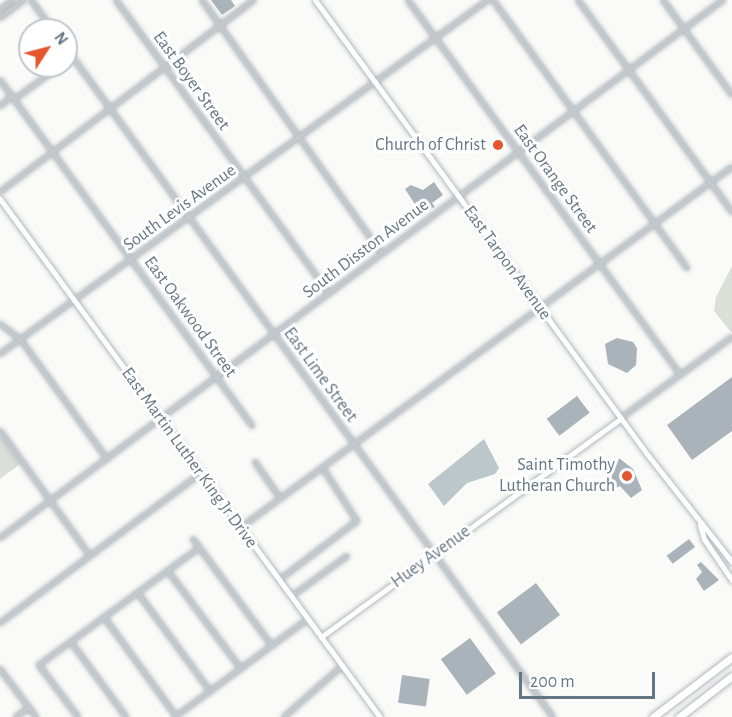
<!DOCTYPE html>
<style>
body{margin:0}
#map{position:relative;width:732px;height:717px;overflow:hidden;background:#fafaf8;font-family:"Alegreya Sans",sans-serif}
div>[style]{position:absolute}
.green>*{inset:0;background:#dadfd7}
.water>*{inset:0;background:#bbc7cb}
.building>*{inset:0;background:#aab3b9;transform-origin:0 0}
.roads{filter:drop-shadow(0 0 2px #b3babf) drop-shadow(0 0 2px #b3babf)}
.street>*{height:4px;margin:-2px;padding:0 2px;transform-origin:2px;border-radius:2px;background:#c3c8cc}
.secondary>*{height:5px;margin:-2.5px;padding:0 2.5px;transform-origin:2.5px;border-radius:2.5px;background:#fff}
.highway>*{height:7px;margin:-3.5px;padding:0 3.5px;transform-origin:3.5px;border-radius:3.5px;background:#fff}
.dots>*{width:16px;height:16px;translate:-50% -50%;box-sizing:border-box;border:3px solid #fff;border-radius:50%}
span{translate:-50% -50%;white-space:nowrap;text-align:center;line-height:1.15;-webkit-text-stroke:6px #fff;paint-order:stroke}
.street-label{font-size:18px;color:#657683}
.poi-label{font-size:18px;color:#657683}
.right{translate:-100% -50%;text-align:right}
.north{position:absolute;left:18px;top:18px;width:60px;height:60px;box-sizing:border-box;background:#fff;border:2px solid #c1c8cd;border-radius:50%;rotate:54deg;font-size:16px;font-weight:700;line-height:24px;text-align:center;color:#657683}
.north::after{content:'';display:block;margin:auto;width:21px;height:27px;background:#e4572e;clip-path:polygon(50% 0,100% 100%,50% 72%,0 100%)}
.scale{position:absolute;left:519px;top:672px;width:136px;height:27px;box-sizing:border-box;border:3px solid #657683;border-top:0;padding-left:8px;font-size:18px;line-height:21px;white-space:nowrap;color:#657683;-webkit-text-stroke:4px #fff;paint-order:stroke}
</style>
<div id="map">
<div class="green">
<i style="clip-path:polygon(732px 266px,732px 332px,731px 332px,714px 311px,716px 297px)"></i>
<i style="clip-path:polygon(0 436px,20px 464px,0 479px)"></i>
</div>
<div class="water">
<i style="clip-path:polygon(484px 439px,499px 468px,495px 474px,467px 483px,444px 506px,428px 484px)"></i>
</div>
<div class="building">
<i style="clip-path:polygon(211px 0,231px 0,235px 6px,222px 15px)"></i>
<i style="clip-path:polygon(434px 182px,443px 195px,432px 203px,435px 207px,420px 212px,405px 189px,411px 185px,423px 190px)"></i>
<i style="clip-path:polygon(617px 338px,633px 342px,637px 348px,636px 365px,627px 373px,608px 364px,605px 344px)"></i>
<i style="clip-path:polygon(732px 377px,732px 431px,692px 460px,667px 425px)"></i>
<i style="left:577px;top:396px;width:21px;height:38px;rotate:53deg"></i>
<i style="clip-path:polygon(619px 458px,633px 469px,642px 490px,631px 498px,620px 486px,616px 488px,603px 469px)"></i>
<i style="left:689px;top:539px;width:10px;height:28px;rotate:53deg"></i>
<i style="clip-path:polygon(701px 562px,719px 580px,704px 591px,696px 579px,702px 572px,697px 565px)"></i>
<i style="left:536px;top:583px;width:40px;height:49px;rotate:53deg"></i>
<i style="left:470px;top:638px;width:44px;height:36px;rotate:54deg"></i>
<i style="left:402px;top:675px;width:28px;height:28px;rotate:8deg"></i>
</div>
<div class="roads">
<div class="street">
<i style="left:31px;top:0;width:37px;rotate:54deg"></i>
<i style="left:116px;top:0;width:362px;rotate:54deg"></i>
<i style="left:202px;top:0;width:311px;rotate:54.7deg"></i>
<i style="left:408px;top:0;width:463px;rotate:54deg"></i>
<i style="left:493px;top:0;width:331px;rotate:54.1deg"></i>
<i style="left:578px;top:0;width:262px;rotate:54deg"></i>
<i style="left:663px;top:0;width:117px;rotate:54deg"></i>
<i style="left:0;top:10px;width:16px;rotate:-38deg"></i>
<i style="left:0;top:18px;width:30px;rotate:-37deg"></i>
<i style="left:66px;top:48px;width:827px;rotate:53.95deg"></i>
<i style="left:66px;top:62px;width:9px;rotate:-36deg"></i>
<i style="left:0;top:80px;width:428px;rotate:53.9deg"></i>
<i style="left:15px;top:99px;width:56px;rotate:-36.3deg"></i>
<i style="left:0;top:106px;width:16px;rotate:-40deg"></i>
<i style="left:0;top:192px;width:318px;rotate:-37.1deg"></i>
<i style="left:0;top:324px;width:26px;rotate:37deg"></i>
<i style="left:21px;top:340px;width:147px;rotate:54.1deg"></i>
<i style="left:0;top:354px;width:603px;rotate:-35.96deg"></i>
<i style="left:621px;top:418px;width:137px;rotate:-36.1deg"></i>
<i style="left:0;top:431px;width:154px;rotate:54.2deg"></i>
<i style="left:255px;top:462px;width:44px;rotate:55.2deg"></i>
<i style="left:240px;top:528px;width:610px;rotate:-36.27deg"></i>
<i style="left:0;top:538px;width:901px;rotate:-36.65deg"></i>
<i style="left:193px;top:539px;width:133px;rotate:53.6deg"></i>
<i style="left:168px;top:571px;width:122px;rotate:53.3deg"></i>
<i style="left:279px;top:580px;width:98px;rotate:-37.1deg"></i>
<i style="left:357px;top:521px;width:64px;rotate:-122.9deg"></i>
<i style="left:138px;top:593px;width:122px;rotate:53.7deg"></i>
<i style="left:292px;top:596px;width:68px;rotate:-36deg"></i>
<i style="left:104px;top:617px;width:122px;rotate:54deg"></i>
<i style="left:0;top:623px;width:249px;rotate:-36.7deg"></i>
<i style="left:71px;top:642px;width:93px;rotate:53.7deg"></i>
<i style="left:0;top:669px;width:60px;rotate:53.1deg"></i>
<i style="left:16px;top:717px;width:16px;rotate:-35deg"></i>
<i style="left:78px;top:717px;width:65px;rotate:-126.9deg"></i>
<i style="left:39px;top:665px;width:198px;rotate:-36.2deg"></i>
<i style="left:175px;top:717px;width:165px;rotate:-36.4deg"></i>
<i style="left:284px;top:717px;width:77px;rotate:-41.3deg"></i>
</div>
<div class="secondary">
<i style="left:315px;top:0;width:562px;rotate:53.82deg"></i>
<i style="left:647px;top:454px;width:137px;rotate:51.8deg"></i>
<i style="left:0;top:199px;width:642px;rotate:53.74deg"></i>
<i style="left:700px;top:525px;width:15px;rotate:74deg"></i>
<i style="left:704px;top:539px;width:50px;rotate:55.7deg"></i>
<i style="left:321px;top:637px;width:371px;rotate:-36.1deg"></i>
</div>
<div class="highway">
<i style="left:653px;top:717px;width:99px;rotate:-37.2deg"></i>
<i style="left:679px;top:717px;width:67px;rotate:-37.7deg"></i>
</div>
</div>
<div class="dots">
<i style="left:498px;top:145px;background:#e4572e"></i>
<i style="left:627px;top:476px;background:#e4572e"></i>
</div>
<div class="street-label">
<span style="left:191px;top:81px;rotate:54deg">East Boyer Street</span>
<span style="left:555px;top:179px;rotate:54deg">East Orange Street</span>
<span style="left:180px;top:208px;rotate:-36deg">South Levis Avenue</span>
<span style="left:366px;top:249px;rotate:-37deg">South Disston Avenue</span>
<span style="left:507px;top:263px;rotate:54deg">East Tarpon Avenue</span>
<span style="left:190px;top:317px;rotate:54deg">East Oakwood Street</span>
<span style="left:320px;top:375px;rotate:54deg">East Lime Street</span>
<span style="left:189px;top:458px;rotate:54deg">East Martin Luther King Jr Drive</span>
<span style="left:431px;top:557px;rotate:-36deg">Huey Avenue</span>
</div>
<div class="poi-label">
<span class="right" style="left:486px;top:145px">Church of Christ</span>
<span class="right" style="left:615px;top:476px">Saint Timothy<br>Lutheran Church</span>
</div>
<div class="north">N</div>
<div class="scale">200 m</div>
</div>
